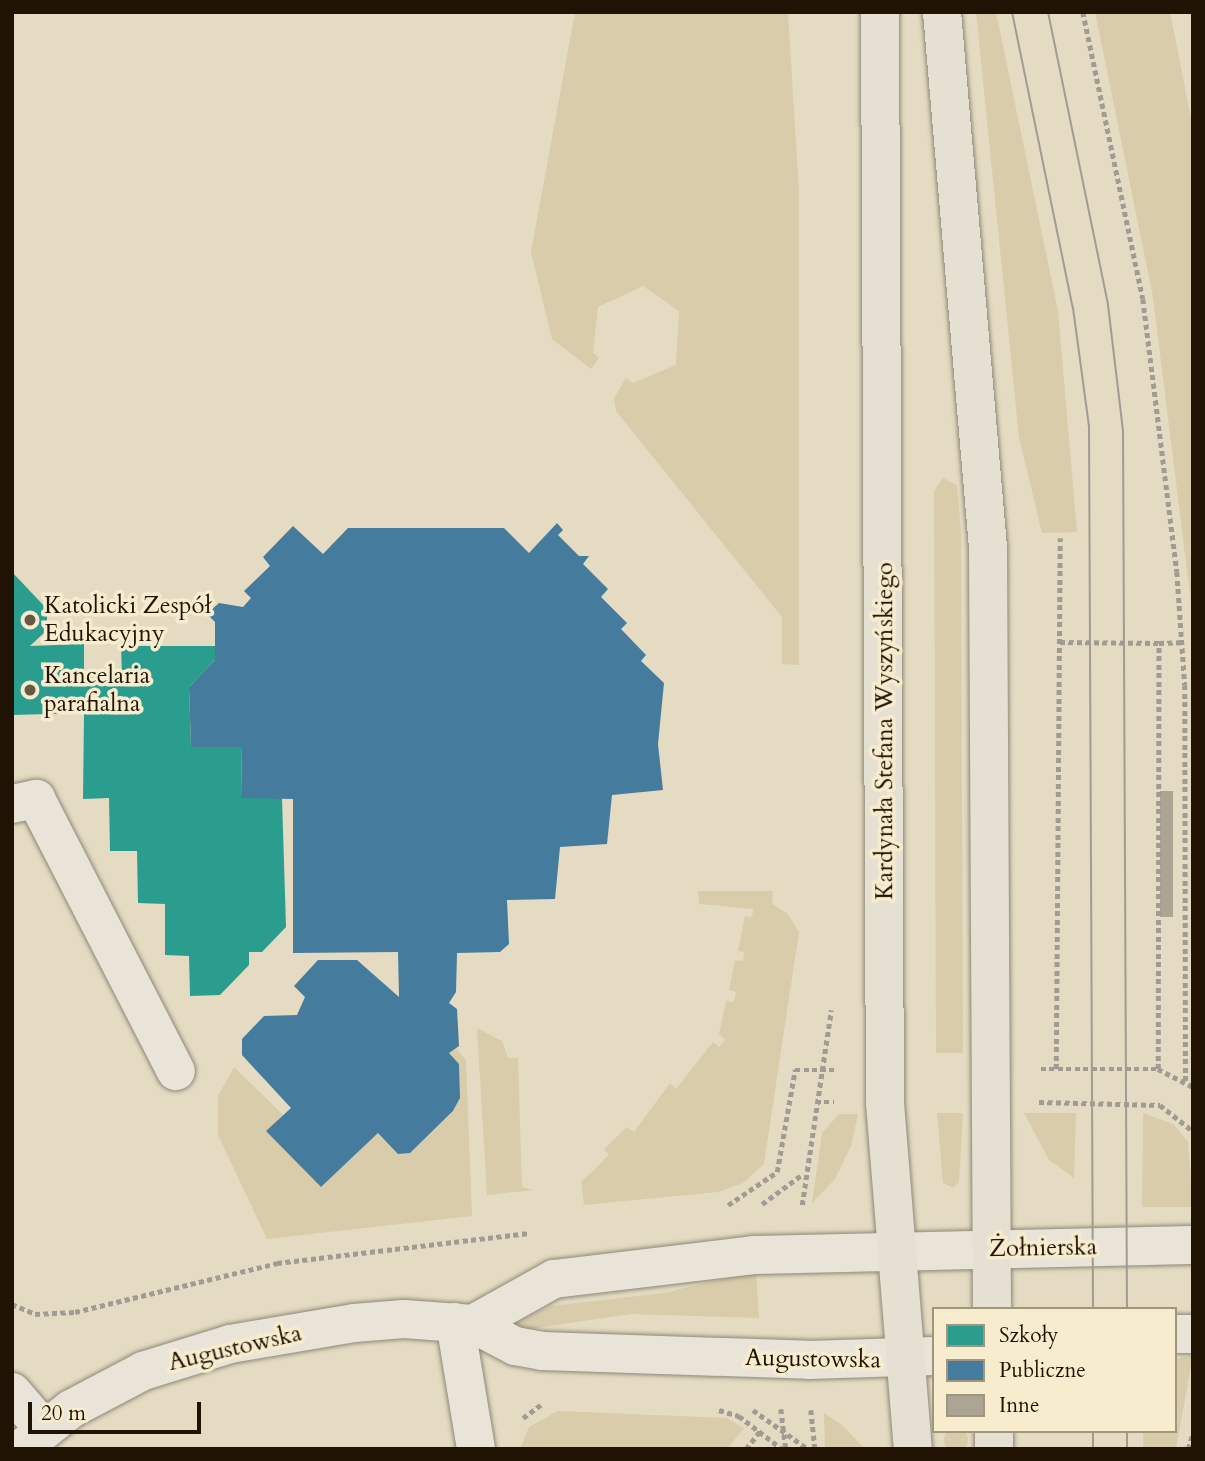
<!DOCTYPE html>
<meta charset="utf-8">
<style>
body{margin:0}
#map{position:relative;width:1205px;height:1461px;overflow:hidden;background:#e4dbc2;font-family:Cardo,serif}
div>[style]{position:absolute}
.green>*{inset:0;background:#d8ccaa}
.round{border-radius:50%}
.schools>*{inset:0;background:#2a9d8f}
.public>*{inset:0;background:#457b9d}
.building>*{inset:0;background:#aca594;transform-origin:0 0}
.path>*{height:4.5px;margin-top:-2.25px;transform-origin:0;background:repeating-linear-gradient(90deg,#a19c92 0 5px,transparent 0 8.5px)}
.roads{filter:drop-shadow(0 0 2px #8e8878) drop-shadow(0 0 2px #8e8878)}
.minor>*{height:38px;margin:-19px;padding:0 19px;transform-origin:19px;border-radius:19px;background:#e9e4d7}
.major>*{height:38px;margin:-19px;padding:0 19px;transform-origin:19px;border-radius:19px;background:#e5e0d1}
.tram>*{height:2px;margin:-1px;padding:0 1px;transform-origin:1px;border-radius:1px;background:#a19c92}
.dots>*{width:19px;height:19px;translate:-50% -50%;box-sizing:border-box;border:4px solid #f7ecce;border-radius:50%}
span{translate:-50% -50%;white-space:nowrap;text-align:center;line-height:1.15;-webkit-text-stroke:7px #f7ecce;paint-order:stroke}
.poi-label{font-size:24px;color:#201304}
.left{translate:0 -50%;text-align:left}
.street-label{font-size:24px;color:#201304}
.frame{position:absolute;inset:0;border:14px solid #201304;pointer-events:none}
.legend{position:absolute;left:932px;top:1307px;width:245px;height:126px;box-sizing:border-box;background:#f7ecce;border:2px solid #a1957d;margin:0;padding:9px 12px;list-style:none;font-size:21px;color:#201304}
.legend li{display:flex;align-items:center;gap:14px;height:35px}
.legend b{width:35px;border:2px solid #a1957d}
.scale{position:absolute;left:28px;top:1402px;width:173px;height:32px;box-sizing:border-box;border:4px solid #201304;border-top:0;padding-left:9px;font-size:21px;line-height:24px;white-space:nowrap;color:#201304;-webkit-text-stroke:5px #f7ecce;paint-order:stroke}
</style>
<div id="map">
<div class="green">
<i style="clip-path:polygon(575px 12px,788px 12px,799px 192px,799px 665px,782px 664px,782px 617px,616px 411px,614px 398px,626px 378px,633px 383px,676px 365px,679px 311px,643px 286px,598px 307px,593px 353px,599px 358px,591px 369px,552px 339px,531px 252px)"></i>
<i style="clip-path:polygon(976px 12px,996px 12px,1058px 311px,1077px 532px,1042px 533px,1019px 437px)"></i>
<i style="clip-path:polygon(1095px 12px,1170px 12px,1193px 128px,1193px 619px,1153px 297px)"></i>
<i style="clip-path:polygon(943px 478px,957px 485px,961px 533px,963px 1053px,936px 1053px,934px 491px)"></i>
<i style="clip-path:polygon(698px 891px,773px 891px,772px 904px,787px 913px,799px 932px,764px 1164px,743px 1183px,718px 1192px,584px 1205px,581px 1182px,609px 1155px,604px 1149px,627px 1127px,634px 1132px,670px 1083px,676px 1089px,713px 1042px,719px 1047px,725px 1040px,719px 1034px,726px 1001px,734px 1002px,736px 992px,729px 990px,735px 960px,743px 961px,744px 952px,738px 951px,745px 916px,751px 918px,754px 909px,699px 904px)"></i>
<i style="clip-path:polygon(477px 1028px,502px 1041px,508px 1058px,518px 1058px,522px 1187px,533px 1190px,487px 1195px)"></i>
<i style="clip-path:polygon(455px 1047px,466px 1060px,472px 1216px,267px 1239px,218px 1135px,218px 1096px,234px 1067px,283px 1115px,267px 1131px,321px 1187px,378px 1133px,398px 1153px,410px 1153px,453px 1112px,460px 1098px,459px 1064px,449px 1053px)"></i>
<i style="clip-path:polygon(937px 1113px,963px 1113px,959px 1182px,953px 1188px,943px 1183px)"></i>
<i style="clip-path:polygon(1024px 1113px,1076px 1113px,1074px 1178px,1049px 1160px)"></i>
<i style="clip-path:polygon(1143px 1113px,1173px 1124px,1188px 1142px,1193px 1207px,1142px 1207px)"></i>
<i style="clip-path:polygon(839px 1114px,858px 1114px,851px 1146px,835px 1179px,812px 1203px,822px 1133px)"></i>
<i style="clip-path:polygon(756px 1271px,759px 1318px,631px 1314px,516px 1331px,511px 1325px,551px 1306px,664px 1293px)"></i>
<i style="clip-path:polygon(1193px 1355px,1176px 1449px,1143px 1449px,1143px 1431px,1175px 1431px,1175px 1359px)"></i>
<i style="clip-path:polygon(558px 1411px,726px 1418px,744px 1428px,727px 1449px,520px 1449px,529px 1427px)"></i>
<i style="clip-path:polygon(824px 1413px,841px 1424px,865px 1449px,825px 1449px)"></i>
<i class="round" style="left:944px;top:1428px;width:24px;height:24px"></i>
</div>
<div class="schools">
<i style="clip-path:polygon(12px 572px,47px 609px,47px 630px,30px 646px,84px 644px,84px 676px,122px 675px,121px 646px,216px 646px,215px 660px,189px 687px,191px 747px,242px 747px,241px 798px,282px 798px,286px 927px,262px 952px,249px 952px,249px 965px,220px 995px,190px 996px,189px 956px,165px 955px,165px 904px,138px 903px,137px 851px,110px 851px,109px 798px,83px 799px,84px 713px,12px 715px)"></i>
</div>
<div class="public">
<i style="clip-path:polygon(557px 523px,563px 530px,558px 535px,579px 556px,589px 556px,583px 564px,608px 589px,601px 597px,627px 623px,621px 629px,646px 655px,641px 661px,664px 683px,658px 744px,663px 790px,612px 795px,607px 844px,560px 847px,555px 899px,507px 900px,509px 944px,500px 952px,457px 953px,456px 992px,449px 1003px,457px 1009px,459px 1046px,449px 1053px,459px 1064px,460px 1098px,453px 1111px,410px 1153px,398px 1154px,378px 1133px,321px 1187px,266px 1131px,291px 1108px,242px 1055px,242px 1039px,264px 1016px,297px 1015px,305px 997px,294px 986px,318px 960px,357px 960px,399px 997px,398px 952px,293px 953px,293px 799px,241px 798px,242px 747px,191px 747px,189px 687px,215px 660px,215px 622px,207px 614px,219px 603px,243px 607px,251px 598px,244px 591px,270px 566px,263px 557px,293px 526px,323px 554px,348px 528px,504px 528px,529px 553px)"></i>
</div>
<div class="building">
<i style="left:1173px;top:791px;width:126px;height:13px;rotate:90deg"></i>
</div>
<div class="path">
<i style="left:1083px;top:12px;width:293px;rotate:78.2deg"></i>
<i style="left:1143px;top:299px;width:275px;rotate:82.9deg"></i>
<i style="left:1177px;top:572px;width:113px;rotate:86deg"></i>
<i style="left:1185px;top:685px;width:397px;rotate:89.9deg"></i>
<i style="left:1060px;top:642px;width:99px;rotate:0.6deg"></i>
<i style="left:1041px;top:1069px;width:117px"></i>
<i style="left:1158px;top:1069px;width:39px;rotate:27deg"></i>
<i style="left:1056px;top:1069px;width:531px;rotate:-89.57deg"></i>
<i style="left:1158px;top:1069px;width:426px;rotate:-89.9deg"></i>
<i style="left:1159px;top:643px;width:24px;rotate:-2deg"></i>
<i style="left:816px;top:1102px;width:18px"></i>
<i style="left:1039px;top:1102px;width:121px;rotate:1.4deg"></i>
<i style="left:1160px;top:1105px;width:42px;rotate:38.2deg"></i>
<i style="left:762px;top:1204px;width:51px;rotate:-36.2deg"></i>
<i style="left:728px;top:1205px;width:59px;rotate:-34deg"></i>
<i style="left:777px;top:1172px;width:104px;rotate:-80deg"></i>
<i style="left:795px;top:1070px;width:42px"></i>
<i style="left:802px;top:1205px;width:197px;rotate:-81.5deg"></i>
<i style="left:12px;top:1304px;width:25px;rotate:23deg"></i>
<i style="left:35px;top:1314px;width:40px;rotate:-2.9deg"></i>
<i style="left:75px;top:1312px;width:208px;rotate:-13.6deg"></i>
<i style="left:277px;top:1263px;width:254px;rotate:-6.8deg"></i>
<i style="left:781px;top:1409px;width:40px;rotate:82.9deg"></i>
<i style="left:719px;top:1410px;width:21px;rotate:17deg"></i>
<i style="left:739px;top:1416px;width:54px;rotate:37.5deg"></i>
<i style="left:753px;top:1410px;width:67px;rotate:35.3deg"></i>
<i style="left:811px;top:1410px;width:39px;rotate:84deg"></i>
<i style="left:523px;top:1418px;width:25px;rotate:-37deg"></i>
<i style="left:746px;top:1449px;width:23px;rotate:-52deg"></i>
<i style="left:1188px;top:1449px;width:17px;rotate:-73deg"></i>
</div>
<div class="roads">
<div class="minor">
<i style="left:12px;top:804px;width:25px;rotate:-12deg"></i>
<i style="left:36px;top:799px;width:306px;rotate:62.8deg"></i>
<i style="left:455px;top:1322px;width:129px;rotate:80.6deg"></i>
<i style="left:473px;top:1324px;width:93px;rotate:-29.1deg"></i>
<i style="left:554px;top:1279px;width:201px;rotate:-6.8deg"></i>
<i style="left:754px;top:1255px;width:439px;rotate:-1.3deg"></i>
<i style="left:1175px;top:1334px;width:18px"></i>
<i style="left:12px;top:1392px;width:48px;rotate:49.3deg"></i>
<i style="left:21px;top:1449px;width:64px;rotate:-38.7deg"></i>
<i style="left:71px;top:1409px;width:81px;rotate:-27.8deg"></i>
<i style="left:143px;top:1371px;width:91px;rotate:-17.2deg"></i>
<i style="left:230px;top:1344px;width:126px;rotate:-9.6deg"></i>
<i style="left:354px;top:1323px;width:50px;rotate:-4.6deg"></i>
<i style="left:404px;top:1319px;width:69px;rotate:4.1deg"></i>
<i style="left:473px;top:1324px;width:47px;rotate:27.6deg"></i>
<i style="left:515px;top:1346px;width:27px;rotate:10deg"></i>
<i style="left:542px;top:1351px;width:267px;rotate:1.9deg"></i>
<i style="left:809px;top:1360px;width:125px;rotate:-1.8deg"></i>
</div>
<div class="major">
<i style="left:880px;top:12px;width:1091px;rotate:89.74deg"></i>
<i style="left:885px;top:1103px;width:347px;rotate:85.4deg"></i>
<i style="left:942px;top:12px;width:538px;rotate:85.09deg"></i>
<i style="left:988px;top:548px;width:761px;rotate:89.7deg"></i>
<i style="left:994px;top:1431px;width:18px;rotate:90deg"></i>
</div>
</div>
<div class="tram">
<i style="left:1012px;top:12px;width:302px;rotate:78.4deg"></i>
<i style="left:1073px;top:308px;width:119px;rotate:82.3deg"></i>
<i style="left:1089px;top:426px;width:883px;rotate:89.74deg"></i>
<i style="left:1048px;top:12px;width:299px;rotate:78.4deg"></i>
<i style="left:1108px;top:305px;width:126px;rotate:83.2deg"></i>
<i style="left:1123px;top:430px;width:879px;rotate:89.74deg"></i>
<i style="left:1127px;top:1431px;width:18px;rotate:90deg"></i>
<i style="left:1093px;top:1449px;width:18px;rotate:-90deg"></i>
</div>
<div class="dots">
<i style="left:30px;top:620px;background:#655946"></i>
<i style="left:30px;top:690px;background:#655946"></i>
</div>
<div class="poi-label">
<span class="left" style="left:44px;top:620px">Katolicki Zespół<br>Edukacyjny</span>
<span class="left" style="left:44px;top:690px">Kancelaria<br>parafialna</span>
</div>
<div class="street-label">
<span style="left:885px;top:731px;rotate:-90deg">Kardynała Stefana Wyszyńskiego</span>
<span style="left:1043px;top:1248px;rotate:-1deg">Żołnierska</span>
<span style="left:235px;top:1348px;rotate:-13deg">Augustowska</span>
<span style="left:813px;top:1359px;rotate:1deg">Augustowska</span>
</div>
<div class="frame"></div>
<ul class="legend">
<li><b style="height:19px;background:#2a9d8f"></b>Szkoły</li>
<li><b style="height:19px;background:#457b9d"></b>Publiczne</li>
<li><b style="height:19px;background:#aca594"></b>Inne</li>
</ul>
<div class="scale">20 m</div>
</div>
